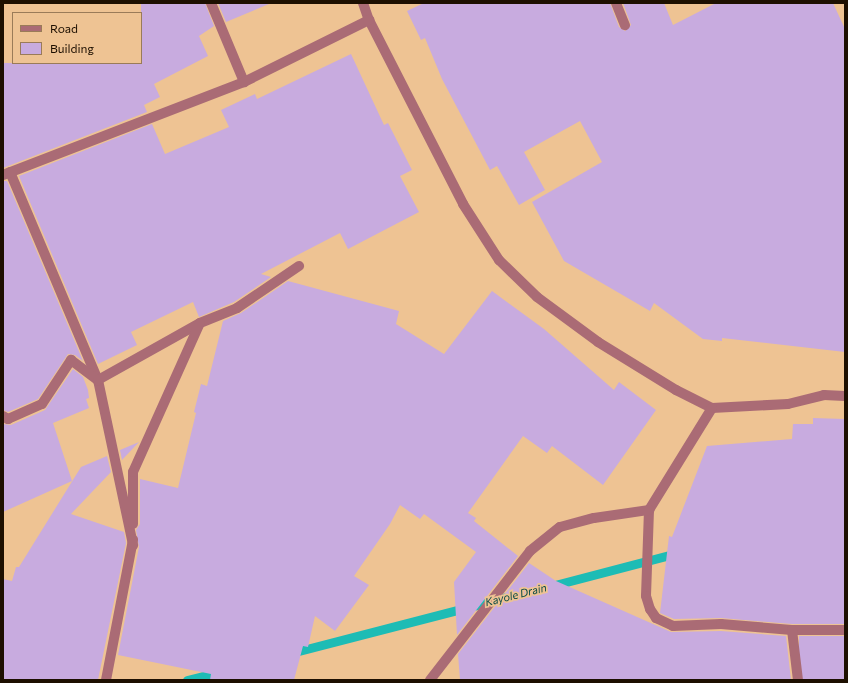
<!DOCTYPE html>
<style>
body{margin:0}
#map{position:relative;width:848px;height:683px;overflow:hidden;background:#eec393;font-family:Commissioner,sans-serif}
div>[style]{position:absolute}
.stream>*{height:9px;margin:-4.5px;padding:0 4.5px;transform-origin:4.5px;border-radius:4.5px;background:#1dbcb5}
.building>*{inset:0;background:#c8abdf;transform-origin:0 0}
.minor>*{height:10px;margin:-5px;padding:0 5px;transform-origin:5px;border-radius:5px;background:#aa6b75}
span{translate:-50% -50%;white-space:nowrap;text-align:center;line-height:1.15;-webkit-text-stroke:3.5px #eec393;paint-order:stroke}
.water-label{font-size:11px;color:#0a4a46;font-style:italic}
.frame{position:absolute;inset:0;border:4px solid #1d0f00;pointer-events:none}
.legend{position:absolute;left:12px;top:12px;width:130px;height:52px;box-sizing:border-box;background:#eec393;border:1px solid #9a7b58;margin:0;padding:5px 7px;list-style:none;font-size:12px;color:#1d0f00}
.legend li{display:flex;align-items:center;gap:8px;height:20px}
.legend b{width:20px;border:1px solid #9a7b58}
</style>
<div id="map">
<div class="stream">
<i style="left:551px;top:586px;width:131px;rotate:-14.6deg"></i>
<i style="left:291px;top:653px;width:227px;rotate:-14.5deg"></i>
<i style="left:187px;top:680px;width:37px;rotate:-14deg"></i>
</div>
<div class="building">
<i style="clip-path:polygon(141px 3px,205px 3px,214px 26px,199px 36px,208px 56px,154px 84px,160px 97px,144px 105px,147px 112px,3px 168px,3px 63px,141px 63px)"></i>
<i style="clip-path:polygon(218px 3px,269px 3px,269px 4px,226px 22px)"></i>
<i style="clip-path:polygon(424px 3px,610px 3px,619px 27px,625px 31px,631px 25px,623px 3px,664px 3px,673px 25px,716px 3px,833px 3px,845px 29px,845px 352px,722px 338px,722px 341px,703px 339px,654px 303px,650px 311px,564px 261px,532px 202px,602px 162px,580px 121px,524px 152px,545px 190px,519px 205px,497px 166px,490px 170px,442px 79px,425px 38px,421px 40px,407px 11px)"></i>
<i style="clip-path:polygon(351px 54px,384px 125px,388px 123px,412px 170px,400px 176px,419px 212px,348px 249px,340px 233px,261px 274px,271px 277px,234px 302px,199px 317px,193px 302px,131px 332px,137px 345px,98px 364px,19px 176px,152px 124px,165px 154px,229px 127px,221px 110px,255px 94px,257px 99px)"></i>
<i style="clip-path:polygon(3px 181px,7px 181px,83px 361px,75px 355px,68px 354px,38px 399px,8px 412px,3px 410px)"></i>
<i style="clip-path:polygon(288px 281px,399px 311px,396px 324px,444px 354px,492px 291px,544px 329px,614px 390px,619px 382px,656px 410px,603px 485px,552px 446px,547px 453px,523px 436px,468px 513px,476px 518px,474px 521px,518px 556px,457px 635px,454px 582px,476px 552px,424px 514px,420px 519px,400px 505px,390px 524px,354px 576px,369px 585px,335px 631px,315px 616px,308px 647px,303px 646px,294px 680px,210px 680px,211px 674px,118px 655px,139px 547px,136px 530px,140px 524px,140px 479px,178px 488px,196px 413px,194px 412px,201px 384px,207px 386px,223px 321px,241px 313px)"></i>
<i style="clip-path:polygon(73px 369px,83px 377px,88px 390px,89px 398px,86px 399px,89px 408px,53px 423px,72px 481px,3px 512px,3px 424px,11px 425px,45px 410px)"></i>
<i style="clip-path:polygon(813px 418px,845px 419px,845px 624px,792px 624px,721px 618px,674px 619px,660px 613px,669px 536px,672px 537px,707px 446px,792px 439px,793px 424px,813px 424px)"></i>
<i style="clip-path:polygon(139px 442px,122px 460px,120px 450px)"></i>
<i style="clip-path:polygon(107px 456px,111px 472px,71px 514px,124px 532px,126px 543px,98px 680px,3px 680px,3px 579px,12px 581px,16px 567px,19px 567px,81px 467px)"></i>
<i style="clip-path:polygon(529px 563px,556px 581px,671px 632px,721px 631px,786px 636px,791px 680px,460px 680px,458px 654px)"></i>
<i style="left:799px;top:636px;width:46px;height:44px"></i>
</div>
<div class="minor">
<i style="left:211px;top:3px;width:86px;rotate:67.3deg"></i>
<i style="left:363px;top:3px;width:18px;rotate:71deg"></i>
<i style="left:369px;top:20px;width:207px;rotate:62.9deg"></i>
<i style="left:463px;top:204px;width:67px;rotate:57.3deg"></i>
<i style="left:499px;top:260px;width:53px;rotate:44.2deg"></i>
<i style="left:537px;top:297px;width:76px;rotate:36.4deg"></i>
<i style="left:598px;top:342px;width:92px;rotate:31.6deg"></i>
<i style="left:676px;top:390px;width:40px;rotate:26.6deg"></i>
<i style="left:712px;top:408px;width:76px;rotate:-3deg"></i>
<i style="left:788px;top:404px;width:37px;rotate:-14deg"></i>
<i style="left:824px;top:395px;width:21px;rotate:3deg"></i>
<i style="left:616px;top:3px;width:24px;rotate:68deg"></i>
<i style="left:10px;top:172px;width:226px;rotate:67.1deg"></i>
<i style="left:98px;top:380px;width:169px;rotate:78deg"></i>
<i style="left:3px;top:175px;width:258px;rotate:-21.1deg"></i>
<i style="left:244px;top:82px;width:140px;rotate:-26.4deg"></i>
<i style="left:712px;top:408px;width:120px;rotate:121.7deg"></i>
<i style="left:649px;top:510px;width:86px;rotate:92deg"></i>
<i style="left:646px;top:596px;width:14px;rotate:73deg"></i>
<i style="left:650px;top:609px;width:11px;rotate:56deg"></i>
<i style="left:656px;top:618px;width:19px;rotate:25deg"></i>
<i style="left:673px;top:626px;width:48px;rotate:-2.4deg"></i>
<i style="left:721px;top:624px;width:71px;rotate:4.8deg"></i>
<i style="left:792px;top:630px;width:53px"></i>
<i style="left:3px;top:416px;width:6px;rotate:31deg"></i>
<i style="left:8px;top:419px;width:37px;rotate:-24deg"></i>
<i style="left:42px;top:404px;width:53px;rotate:-56.6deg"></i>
<i style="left:71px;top:360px;width:34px;rotate:37deg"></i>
<i style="left:98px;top:380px;width:117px;rotate:-29.2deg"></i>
<i style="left:200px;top:323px;width:40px;rotate:-22deg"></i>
<i style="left:237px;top:308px;width:75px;rotate:-34.1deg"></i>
<i style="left:133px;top:524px;width:52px;rotate:-90deg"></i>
<i style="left:133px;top:472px;width:163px;rotate:-65.8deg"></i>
<i style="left:792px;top:630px;width:50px;rotate:83.2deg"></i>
<i style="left:106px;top:680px;width:143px;rotate:-79.1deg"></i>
<i style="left:430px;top:680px;width:163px;rotate:-52.2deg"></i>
<i style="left:530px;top:551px;width:38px;rotate:-39deg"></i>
<i style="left:560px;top:527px;width:35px;rotate:-15deg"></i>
<i style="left:594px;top:518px;width:56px;rotate:-8.3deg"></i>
</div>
<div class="water-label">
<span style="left:516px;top:595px;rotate:-14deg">Kayole Drain</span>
</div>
<div class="frame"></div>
<ul class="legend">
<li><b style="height:5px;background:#aa6b75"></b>Road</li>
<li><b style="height:11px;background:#c8abdf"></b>Building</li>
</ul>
</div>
